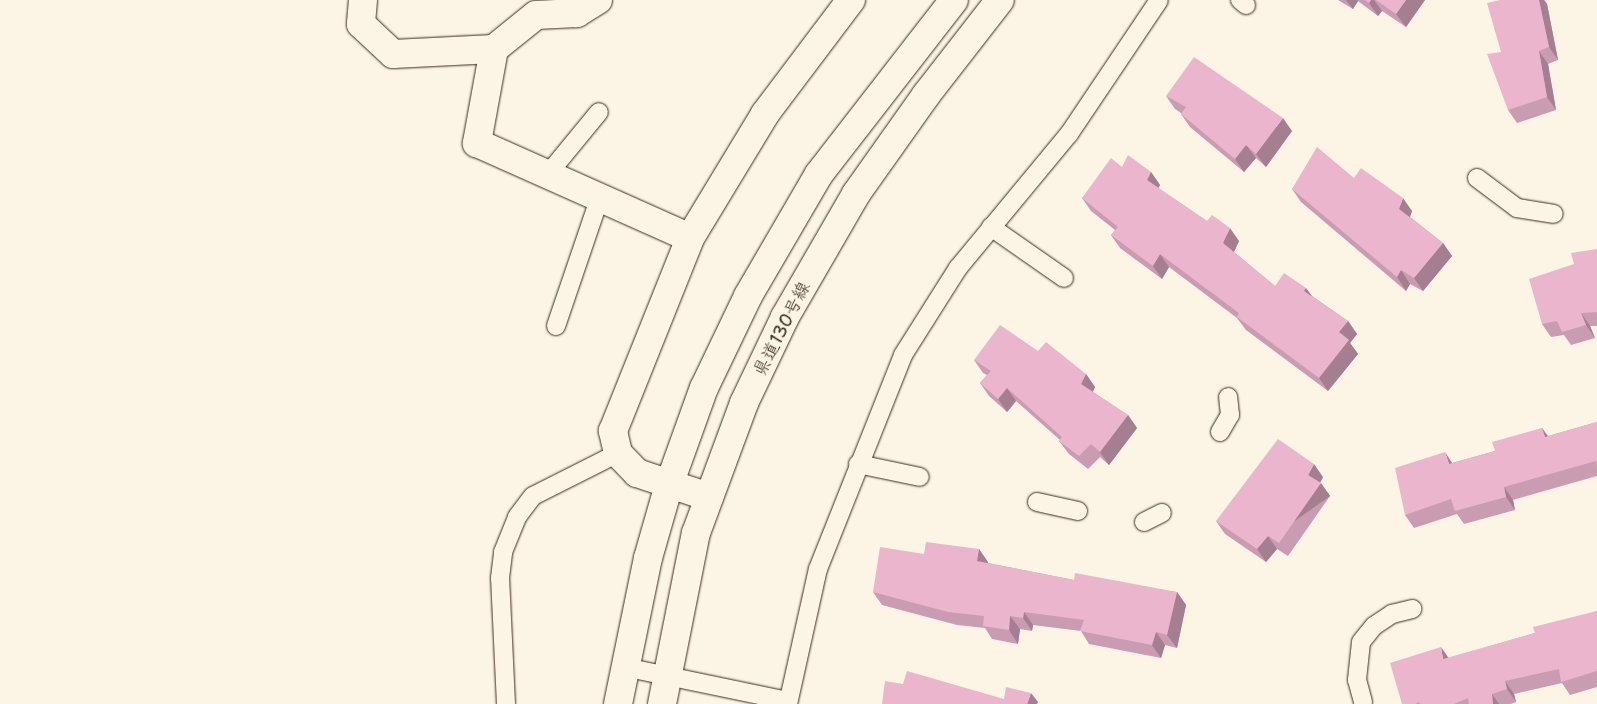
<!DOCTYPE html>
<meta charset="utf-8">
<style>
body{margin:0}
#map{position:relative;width:1597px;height:704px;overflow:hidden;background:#fcf5e5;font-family:"Shantell Sans","Klee One",sans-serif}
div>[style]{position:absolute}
.roads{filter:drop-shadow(0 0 1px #3b2a1e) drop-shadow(0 0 1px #3b2a1e)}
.service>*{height:18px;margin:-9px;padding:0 9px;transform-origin:9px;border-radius:9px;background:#fcf5e5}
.minor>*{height:28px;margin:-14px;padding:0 14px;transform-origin:14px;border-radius:14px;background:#fcf5e5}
.secondary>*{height:28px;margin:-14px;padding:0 14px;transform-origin:14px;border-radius:14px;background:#fcf5e5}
.wall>*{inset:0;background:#ca9cb1}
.shaded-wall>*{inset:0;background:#a47f90;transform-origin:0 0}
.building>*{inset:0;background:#ebb5ce}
span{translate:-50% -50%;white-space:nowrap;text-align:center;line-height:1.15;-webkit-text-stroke:5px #fcf5e5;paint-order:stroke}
.street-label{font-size:18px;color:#3b2a1e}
</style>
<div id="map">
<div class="roads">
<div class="service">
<i style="left:1240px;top:0;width:8px;rotate:40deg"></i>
<i style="left:548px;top:174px;width:80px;rotate:-50.6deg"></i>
<i style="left:1477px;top:178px;width:50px;rotate:36.9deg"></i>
<i style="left:1517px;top:208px;width:37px;rotate:9deg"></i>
<i style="left:991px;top:227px;width:89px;rotate:34.9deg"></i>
<i style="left:556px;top:326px;width:136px;rotate:-71.2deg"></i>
<i style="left:1220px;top:432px;width:20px;rotate:-60deg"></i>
<i style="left:1230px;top:415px;width:18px;rotate:-96deg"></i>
<i style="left:858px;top:464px;width:63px;rotate:11.8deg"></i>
<i style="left:1037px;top:502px;width:42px;rotate:12.4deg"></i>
<i style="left:1144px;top:522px;width:20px;rotate:-27deg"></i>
<i style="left:624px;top:667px;width:167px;rotate:11.7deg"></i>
<i style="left:1363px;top:702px;width:23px;rotate:-105deg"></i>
<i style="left:1357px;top:680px;width:38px;rotate:-84deg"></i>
<i style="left:1361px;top:642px;width:21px;rotate:-51deg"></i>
<i style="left:1374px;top:626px;width:22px;rotate:-34deg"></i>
<i style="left:1392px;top:614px;width:21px;rotate:-14deg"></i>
<i style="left:506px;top:704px;width:126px;rotate:-92.7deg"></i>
<i style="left:500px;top:578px;width:26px;rotate:-83deg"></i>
<i style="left:503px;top:552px;width:38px;rotate:-68deg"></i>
<i style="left:517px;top:517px;width:26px;rotate:-53deg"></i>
<i style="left:533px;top:496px;width:95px;rotate:-26.8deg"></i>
<i style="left:788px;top:704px;width:138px;rotate:-77.5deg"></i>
<i style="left:818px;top:569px;width:230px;rotate:-68.3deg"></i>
<i style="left:903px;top:355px;width:103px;rotate:-57.7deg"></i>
<i style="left:958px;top:268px;width:174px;rotate:-50.4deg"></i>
<i style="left:1069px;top:134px;width:161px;rotate:-56.1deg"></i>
</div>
<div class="minor">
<i style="left:363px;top:0;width:24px;rotate:95deg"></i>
<i style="left:361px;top:24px;width:44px;rotate:43.2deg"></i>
<i style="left:393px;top:54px;width:101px;rotate:-2.8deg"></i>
<i style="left:598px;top:0;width:25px;rotate:148deg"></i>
<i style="left:577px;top:13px;width:41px;rotate:177.2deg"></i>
<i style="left:536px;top:15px;width:54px;rotate:141deg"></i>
<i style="left:494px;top:49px;width:96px;rotate:100.3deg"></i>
<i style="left:477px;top:143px;width:233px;rotate:24deg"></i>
<i style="left:709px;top:497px;width:76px;rotate:-161.6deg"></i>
<i style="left:637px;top:473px;width:28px;rotate:-134deg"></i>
<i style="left:618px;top:453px;width:23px;rotate:-103deg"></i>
<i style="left:613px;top:431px;width:208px;rotate:-68.2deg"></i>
<i style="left:690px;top:238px;width:145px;rotate:-58.8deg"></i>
<i style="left:765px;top:114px;width:143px;rotate:-53deg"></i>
</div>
<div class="secondary">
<i style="left:618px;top:704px;width:149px;rotate:-78.4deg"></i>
<i style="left:648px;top:558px;width:76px;rotate:-74deg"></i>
<i style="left:669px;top:485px;width:103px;rotate:-70.2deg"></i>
<i style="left:704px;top:388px;width:102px;rotate:-64.4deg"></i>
<i style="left:748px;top:296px;width:141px;rotate:-59.8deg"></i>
<i style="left:819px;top:174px;width:220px;rotate:-52.2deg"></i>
<i style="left:662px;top:704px;width:174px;rotate:-78.8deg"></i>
<i style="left:696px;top:533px;width:139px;rotate:-69.7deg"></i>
<i style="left:744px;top:403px;width:95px;rotate:-64.5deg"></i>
<i style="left:785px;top:317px;width:142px;rotate:-60deg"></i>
<i style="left:856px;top:194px;width:121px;rotate:-54.7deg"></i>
<i style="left:926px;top:95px;width:120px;rotate:-52.1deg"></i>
</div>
</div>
<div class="wall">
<i style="clip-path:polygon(1338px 0,1425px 0,1406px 27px,1382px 11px,1378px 16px,1358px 1px,1353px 9px)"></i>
<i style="clip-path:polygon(1500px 0,1544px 0,1547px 4px,1558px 60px,1548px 64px,1556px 110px,1517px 123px,1508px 110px,1501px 52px)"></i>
<i style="clip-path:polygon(1166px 96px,1292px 131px,1266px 167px,1256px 158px,1244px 172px,1190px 127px,1181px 114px,1181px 113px,1175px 109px)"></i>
<i style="clip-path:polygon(1122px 167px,1151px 172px,1160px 185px,1158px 188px,1207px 221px,1239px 241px,1234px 252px,1275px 286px,1306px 288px,1312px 296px,1348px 321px,1357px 334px,1350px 343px,1358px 354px,1328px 391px,1246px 330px,1237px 318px,1169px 267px,1162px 279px,1120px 248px,1111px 235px,1115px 230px,1091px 211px,1082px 198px)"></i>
<i style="clip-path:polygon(1354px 178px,1412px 211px,1410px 217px,1443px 243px,1452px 256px,1423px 291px,1410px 284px,1406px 291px,1301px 202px,1292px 189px)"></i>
<i style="clip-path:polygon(1597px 249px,1597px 326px,1590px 326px,1595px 338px,1571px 345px,1564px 335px,1551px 337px,1542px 324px)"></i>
<i style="clip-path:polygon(1038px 351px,1086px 374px,1095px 387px,1093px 392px,1128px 415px,1137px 428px,1109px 465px,1100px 457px,1088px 469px,1069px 454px,1059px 441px,1060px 440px,1016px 401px,1007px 412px,989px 396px,980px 383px,987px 375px,983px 373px,974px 360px)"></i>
<i style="clip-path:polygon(1597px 422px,1597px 476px,1513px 500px,1515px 510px,1464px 524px,1457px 514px,1414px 528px,1405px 515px,1452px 463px,1495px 451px,1542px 428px,1548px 436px)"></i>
<i style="clip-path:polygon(1323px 477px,1320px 483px,1330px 496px,1288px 556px,1277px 549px,1266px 562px,1225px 534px,1216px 521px)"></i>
<i style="clip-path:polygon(979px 549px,988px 563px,1074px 580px,1177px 592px,1186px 605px,1177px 648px,1165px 645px,1161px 658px,1089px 644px,1081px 631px,1033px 625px,1032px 631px,1020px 629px,1018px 644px,992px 639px,985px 628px,957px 625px,882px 605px,873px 592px,924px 554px)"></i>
<i style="clip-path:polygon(1597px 611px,1597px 687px,1570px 695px,1562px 683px,1514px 694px,1516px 702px,1511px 704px,1402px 704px,1449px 658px,1535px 633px)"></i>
</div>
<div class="shaded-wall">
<i style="clip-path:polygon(1346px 0,1357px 0,1358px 1px,1353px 9px)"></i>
<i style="clip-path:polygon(1371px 0,1374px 0,1382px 11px,1378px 16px,1369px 3px)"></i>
<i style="clip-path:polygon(1406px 0,1425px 0,1406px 27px,1396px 14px)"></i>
<i style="clip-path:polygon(1539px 0,1544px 0,1547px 4px,1558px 60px,1549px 47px)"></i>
<i style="clip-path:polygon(1539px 51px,1548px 64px,1556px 110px,1547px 97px)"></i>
<i style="clip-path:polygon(1283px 118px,1292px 131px,1266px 167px,1256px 154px)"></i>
<i style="clip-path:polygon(1246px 145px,1256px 158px,1244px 172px,1235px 159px)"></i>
<i style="clip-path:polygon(1151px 172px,1160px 185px,1156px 193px,1147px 180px)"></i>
<i style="clip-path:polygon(1403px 198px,1412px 211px,1408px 222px,1399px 209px)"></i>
<i style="clip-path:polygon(1230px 228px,1239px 241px,1232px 256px,1223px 243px)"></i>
<i style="clip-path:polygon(1443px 243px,1452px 256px,1423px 291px,1414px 278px)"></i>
<i style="clip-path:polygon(1160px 254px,1169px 267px,1162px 279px,1153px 266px)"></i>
<i style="clip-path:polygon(1401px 270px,1410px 284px,1406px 291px,1397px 277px)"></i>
<i style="clip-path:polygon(1306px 288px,1315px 301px,1304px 291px)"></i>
<i style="clip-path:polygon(1581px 313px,1590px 326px,1595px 338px,1586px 325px)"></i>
<i style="clip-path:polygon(1348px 321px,1357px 334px,1350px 343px,1358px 354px,1328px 391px,1319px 378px,1339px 332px)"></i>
<i style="clip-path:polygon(1086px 374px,1095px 387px,1090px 397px,1081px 384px)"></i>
<i style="clip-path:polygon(1007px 388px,1016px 401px,1007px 412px,998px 399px)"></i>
<i style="clip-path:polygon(1128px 415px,1137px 428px,1109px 465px,1100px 452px)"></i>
<i style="clip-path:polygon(1542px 428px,1551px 441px,1545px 437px)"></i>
<i style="clip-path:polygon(1445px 452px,1454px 466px,1449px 464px)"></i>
<i style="clip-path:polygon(1314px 464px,1323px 477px,1317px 488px,1308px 475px)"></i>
<i style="left:1321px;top:483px;width:16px;height:73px;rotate:55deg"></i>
<i style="clip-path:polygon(1504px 487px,1513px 500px,1515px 510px,1506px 497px)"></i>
<i style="clip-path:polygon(1268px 536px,1277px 549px,1266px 562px,1257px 549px)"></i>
<i style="clip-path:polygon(979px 549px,988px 562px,986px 574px,977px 561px)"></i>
<i style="clip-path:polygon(1177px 592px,1186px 605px,1177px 648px,1167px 635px)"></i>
<i style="clip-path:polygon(1024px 612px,1033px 625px,1032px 631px,1023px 618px)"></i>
<i style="clip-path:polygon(1010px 616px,1020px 629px,1018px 644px,1009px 630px)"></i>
<i style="clip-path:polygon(1156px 632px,1165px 645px,1161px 658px,1152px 645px)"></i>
<i style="clip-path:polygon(1441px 647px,1450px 660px,1443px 659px)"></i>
<i style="clip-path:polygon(1505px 681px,1514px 694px,1516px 702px,1507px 689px)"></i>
<i style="clip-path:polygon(1031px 693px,1038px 702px,1037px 704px,1027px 704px)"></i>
<i style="clip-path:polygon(1492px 694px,1499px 704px,1493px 704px)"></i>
</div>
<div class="building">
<i style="clip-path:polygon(1365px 0,1371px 0,1369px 3px)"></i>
<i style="clip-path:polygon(1376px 0,1406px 0,1396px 14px)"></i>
<i style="clip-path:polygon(1500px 0,1539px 0,1549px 47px,1539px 51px,1547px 97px,1508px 110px,1487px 54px,1501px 52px,1487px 3px)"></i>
<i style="clip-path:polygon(1194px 57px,1283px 118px,1256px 154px,1246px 145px,1235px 159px,1181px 114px,1186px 107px,1166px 96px)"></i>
<i style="clip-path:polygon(1317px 147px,1354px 178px,1361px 168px,1403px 198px,1399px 209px,1443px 243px,1414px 278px,1401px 270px,1397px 277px,1292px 189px)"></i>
<i style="clip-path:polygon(1128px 155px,1151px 172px,1147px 180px,1207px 221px,1212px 215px,1230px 228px,1223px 243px,1275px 286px,1284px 273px,1306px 288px,1304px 291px,1348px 321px,1339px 332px,1349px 340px,1319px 378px,1237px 317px,1239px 313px,1160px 254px,1153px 266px,1111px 235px,1118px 227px,1082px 198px,1111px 158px,1122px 167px)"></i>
<i style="clip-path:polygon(1597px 249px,1597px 312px,1581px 313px,1586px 325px,1562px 332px,1557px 321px,1542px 324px,1529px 279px,1574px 264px,1571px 253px)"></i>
<i style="clip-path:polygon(1000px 325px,1038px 351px,1046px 342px,1086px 374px,1081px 384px,1128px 415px,1100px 452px,1091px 444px,1079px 456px,1059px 441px,1062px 437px,1007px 388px,998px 399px,980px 383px,991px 371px,974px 360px)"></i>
<i style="clip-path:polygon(1597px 422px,1597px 467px,1596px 461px,1504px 487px,1506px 497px,1455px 511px,1451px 499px,1405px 515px,1395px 468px,1445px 452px,1449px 464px,1495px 451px,1492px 442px,1542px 428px,1545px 437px)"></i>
<i style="clip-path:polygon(1278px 439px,1314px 464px,1308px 475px,1321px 483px,1279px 543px,1268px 536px,1257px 549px,1216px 521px)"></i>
<i style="clip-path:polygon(926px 542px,979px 549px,977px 561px,1074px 580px,1075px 573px,1177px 592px,1167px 635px,1156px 632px,1152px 645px,1080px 631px,1084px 620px,1024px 612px,1023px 618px,1010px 616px,1009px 630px,983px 626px,984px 616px,948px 612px,873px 592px,880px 547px,924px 554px)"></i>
<i style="clip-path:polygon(1597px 611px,1597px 671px,1561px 682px,1559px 669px,1505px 681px,1507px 689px,1492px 694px,1493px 704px,1469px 704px,1468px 698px,1454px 704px,1420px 704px,1419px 702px,1415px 704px,1402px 704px,1390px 663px,1441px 647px,1443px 659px,1535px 633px,1533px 627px)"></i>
<i style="clip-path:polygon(907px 671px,1004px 699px,1006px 687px,1031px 693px,1027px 704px,882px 704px,885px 681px,903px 684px)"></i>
</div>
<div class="street-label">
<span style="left:782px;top:329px;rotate:-63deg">県道130号線</span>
</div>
</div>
